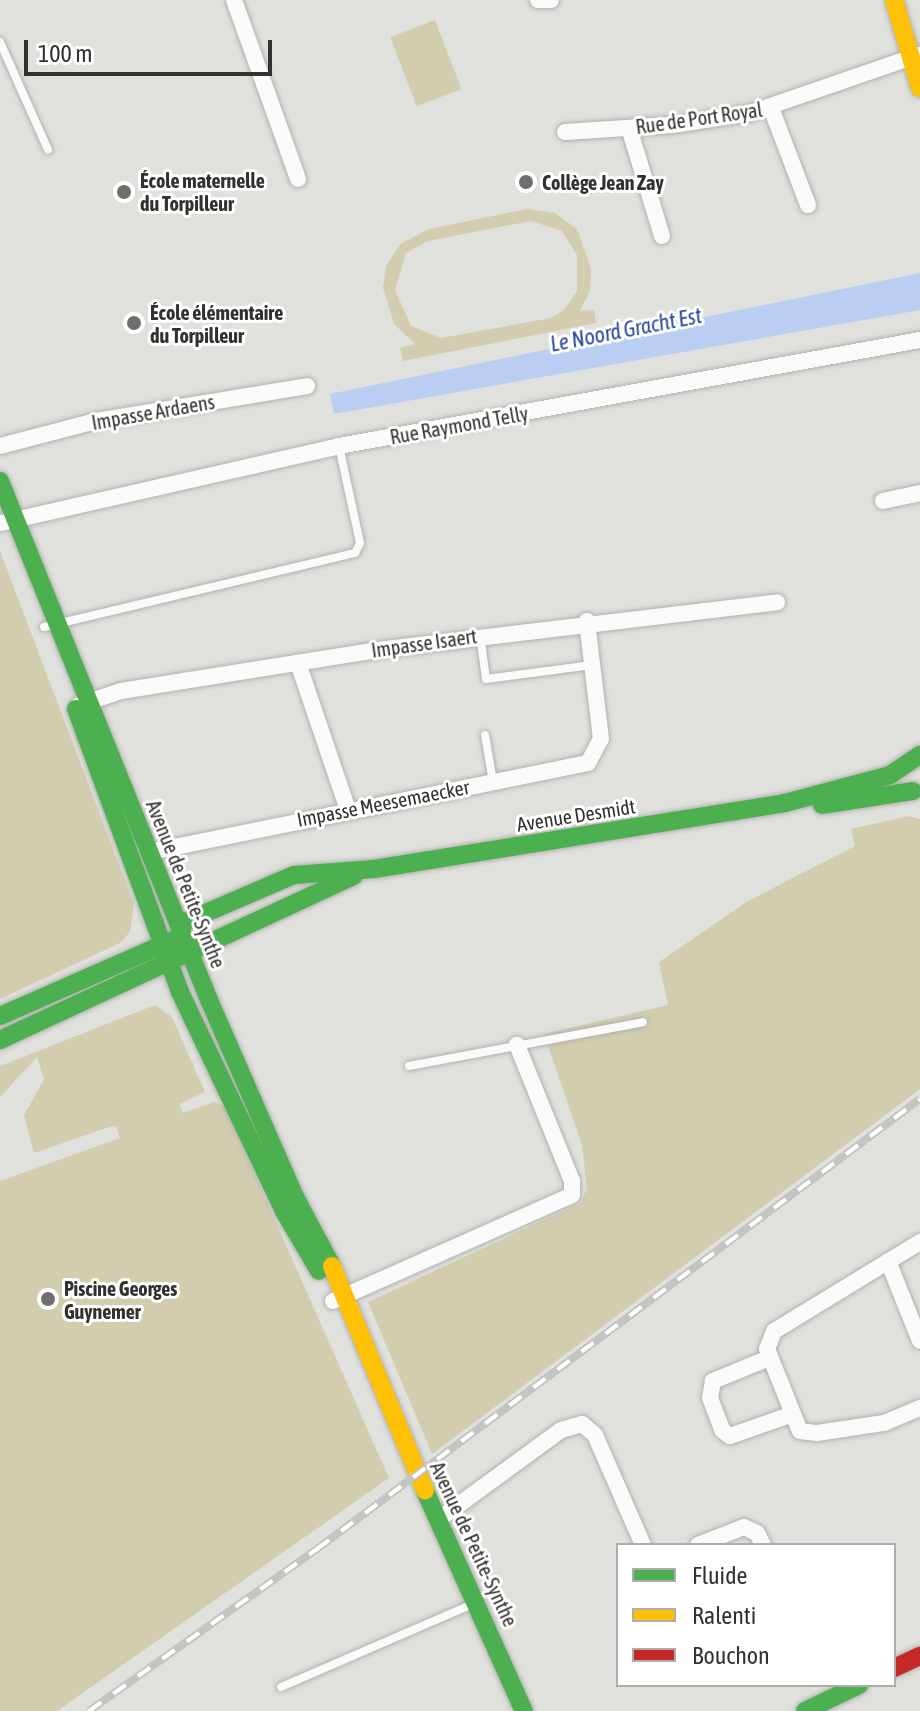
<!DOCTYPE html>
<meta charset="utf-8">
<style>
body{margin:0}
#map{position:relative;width:920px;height:1711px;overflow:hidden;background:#e0e0dc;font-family:"Asap Condensed",sans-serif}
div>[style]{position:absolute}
.green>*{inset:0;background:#d3cdb0;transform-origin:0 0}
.water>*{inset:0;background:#bacdf3}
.roads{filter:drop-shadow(0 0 2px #b1b1ae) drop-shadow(0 0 2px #b1b1ae)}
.lane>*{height:8px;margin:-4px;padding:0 4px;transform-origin:4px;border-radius:4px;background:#fafafa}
.street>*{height:16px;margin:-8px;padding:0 8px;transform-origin:8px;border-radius:8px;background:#fafafa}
.fast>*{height:18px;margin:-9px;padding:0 9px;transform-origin:9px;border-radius:9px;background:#4caf50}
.slow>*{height:18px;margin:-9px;padding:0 9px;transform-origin:9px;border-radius:9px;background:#ffc107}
.jam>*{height:18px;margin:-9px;padding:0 9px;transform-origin:9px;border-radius:9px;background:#c62828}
.rail>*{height:8px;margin-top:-4px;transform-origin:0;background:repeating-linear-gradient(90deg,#fff 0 15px,#c4c4c3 0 30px);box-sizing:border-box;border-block:2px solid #c4c4c3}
.dots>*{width:22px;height:22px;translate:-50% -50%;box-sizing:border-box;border:4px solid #fff;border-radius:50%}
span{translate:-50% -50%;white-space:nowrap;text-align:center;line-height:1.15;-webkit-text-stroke:6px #fff;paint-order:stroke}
.street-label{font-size:20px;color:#32312f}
.poi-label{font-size:20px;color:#32312f;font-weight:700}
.left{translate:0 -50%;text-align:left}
.water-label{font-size:22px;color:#284a99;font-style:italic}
.legend{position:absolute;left:616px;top:1543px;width:280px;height:144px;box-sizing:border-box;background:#fff;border:2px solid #adadac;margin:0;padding:10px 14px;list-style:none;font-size:24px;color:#32312f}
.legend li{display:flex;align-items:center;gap:16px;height:40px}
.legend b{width:40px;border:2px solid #adadac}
.scale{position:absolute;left:24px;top:40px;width:248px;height:36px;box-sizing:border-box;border:4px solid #32312f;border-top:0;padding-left:10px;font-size:24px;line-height:28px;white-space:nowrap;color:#32312f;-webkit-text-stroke:6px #fff;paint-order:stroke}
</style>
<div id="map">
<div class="green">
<i style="left:435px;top:20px;width:74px;height:48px;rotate:69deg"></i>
<i style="clip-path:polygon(evenodd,527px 209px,555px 213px,577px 229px,591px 268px,590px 291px,580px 311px,594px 310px,596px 323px,403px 361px,400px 348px,415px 344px,394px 324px,383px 288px,386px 266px,400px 244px,429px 229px,527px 209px,531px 221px,562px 231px,577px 255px,577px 291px,564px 310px,551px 318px,441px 338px,411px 326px,395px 290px,406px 253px,428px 241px,531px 221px)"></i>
<i style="clip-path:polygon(0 551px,134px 904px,130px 932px,120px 943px,0 999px)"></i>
<i style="clip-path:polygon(909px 816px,920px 819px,920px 1089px,432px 1454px,368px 1302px,580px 1203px,587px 1189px,582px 1145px,544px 1034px,668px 1005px,659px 962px,748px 901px,855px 846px,851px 829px)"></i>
<i style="clip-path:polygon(155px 1005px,172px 1017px,205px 1092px,180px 1104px,183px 1113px,214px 1102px,225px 1107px,389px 1478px,57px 1711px,0 1711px,0 1181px,120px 1138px,116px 1126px,109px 1127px,34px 1153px,24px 1115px,44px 1079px,37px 1057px,0 1097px,0 1066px)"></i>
</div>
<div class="water">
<i style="clip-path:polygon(920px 273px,920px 310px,334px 414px,330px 394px)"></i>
</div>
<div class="roads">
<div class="lane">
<i style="left:0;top:42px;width:118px;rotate:66deg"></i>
<i style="left:44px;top:627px;width:320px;rotate:-13.4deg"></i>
<i style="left:355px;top:553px;width:11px;rotate:-63deg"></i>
<i style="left:360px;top:543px;width:99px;rotate:-102.2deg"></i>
<i style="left:480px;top:635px;width:44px;rotate:82.2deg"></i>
<i style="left:486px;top:679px;width:107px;rotate:-7.5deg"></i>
<i style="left:485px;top:735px;width:48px;rotate:80.3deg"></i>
<i style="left:409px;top:1066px;width:238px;rotate:-10.6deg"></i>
<i style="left:281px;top:1687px;width:209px;rotate:-23.4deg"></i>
</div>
<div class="street">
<i style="left:234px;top:0;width:190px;rotate:70.3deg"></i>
<i style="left:538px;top:0;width:13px"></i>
<i style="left:771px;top:108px;width:104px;rotate:69.1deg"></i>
<i style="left:629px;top:128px;width:113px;rotate:73deg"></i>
<i style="left:565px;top:132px;width:107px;rotate:-3.7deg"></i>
<i style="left:672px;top:125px;width:79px;rotate:-8.7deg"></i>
<i style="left:750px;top:113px;width:178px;rotate:-19deg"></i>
<i style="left:0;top:446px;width:99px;rotate:-14.6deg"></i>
<i style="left:96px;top:421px;width:214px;rotate:-9.4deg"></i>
<i style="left:883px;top:501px;width:38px;rotate:-12deg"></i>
<i style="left:1px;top:523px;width:347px;rotate:-12.8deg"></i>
<i style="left:339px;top:446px;width:591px;rotate:-10.34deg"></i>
<i style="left:298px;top:663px;width:155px;rotate:71.2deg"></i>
<i style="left:79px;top:705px;width:44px;rotate:-18.4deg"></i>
<i style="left:121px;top:691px;width:259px;rotate:-9.1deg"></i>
<i style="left:377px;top:650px;width:403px;rotate:-6.8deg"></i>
<i style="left:150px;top:852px;width:447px;rotate:-11.5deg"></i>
<i style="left:588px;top:763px;width:27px;rotate:-62deg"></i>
<i style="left:601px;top:739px;width:119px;rotate:-96.8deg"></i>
<i style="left:920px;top:1242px;width:171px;rotate:148.6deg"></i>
<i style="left:774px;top:1331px;width:19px;rotate:111deg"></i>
<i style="left:767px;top:1349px;width:88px;rotate:68.1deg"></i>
<i style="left:800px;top:1431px;width:17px;rotate:7deg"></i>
<i style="left:817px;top:1433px;width:68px;rotate:-8.5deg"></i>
<i style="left:884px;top:1423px;width:39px;rotate:-23deg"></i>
<i style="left:888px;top:1261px;width:86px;rotate:68.2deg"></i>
<i style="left:333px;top:1301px;width:261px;rotate:-23.9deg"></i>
<i style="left:572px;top:1195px;width:14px;rotate:-90deg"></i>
<i style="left:572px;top:1181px;width:147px;rotate:-112deg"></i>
<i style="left:769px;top:1358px;width:61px;rotate:157.7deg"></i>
<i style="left:713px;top:1381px;width:17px;rotate:100deg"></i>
<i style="left:710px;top:1398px;width:34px;rotate:69deg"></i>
<i style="left:722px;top:1430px;width:10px;rotate:37deg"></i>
<i style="left:730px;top:1436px;width:64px;rotate:-19.3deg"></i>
<i style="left:438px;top:1520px;width:152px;rotate:-36.2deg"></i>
<i style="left:561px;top:1430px;width:22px;rotate:-16deg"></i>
<i style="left:582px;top:1424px;width:17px;rotate:40deg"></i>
<i style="left:595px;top:1435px;width:120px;rotate:66.4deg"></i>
<i style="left:698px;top:1545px;width:49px;rotate:-21.4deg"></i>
<i style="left:744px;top:1527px;width:14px;rotate:25deg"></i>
<i style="left:757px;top:1533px;width:13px;rotate:63deg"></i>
</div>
<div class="fast">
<i style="left:0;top:481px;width:560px;rotate:68.07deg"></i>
<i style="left:209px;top:1000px;width:215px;rotate:66.4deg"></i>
<i style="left:295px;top:1197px;width:78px;rotate:61.8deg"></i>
<i style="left:76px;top:709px;width:302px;rotate:69.8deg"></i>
<i style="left:180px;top:992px;width:245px;rotate:64.6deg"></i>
<i style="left:285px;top:1213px;width:67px;rotate:59.6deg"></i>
<i style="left:822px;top:805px;width:92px;rotate:-8.7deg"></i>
<i style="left:180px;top:924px;width:124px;rotate:-23.3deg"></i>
<i style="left:294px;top:875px;width:80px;rotate:-4.3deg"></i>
<i style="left:374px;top:869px;width:416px;rotate:-9.1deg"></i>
<i style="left:785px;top:803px;width:109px;rotate:-14.9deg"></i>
<i style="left:890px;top:775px;width:36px;rotate:-34deg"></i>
<i style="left:0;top:1016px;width:191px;rotate:-23.7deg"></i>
<i style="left:0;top:1040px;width:390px;rotate:-24.9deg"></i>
<i style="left:425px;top:1491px;width:241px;rotate:65.8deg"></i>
<i style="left:805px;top:1711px;width:60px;rotate:-25.7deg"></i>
</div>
<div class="slow">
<i style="left:894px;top:0;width:92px;rotate:73.5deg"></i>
<i style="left:332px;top:1266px;width:243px;rotate:67.5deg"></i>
</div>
<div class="jam">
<i style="left:894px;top:1668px;width:29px;rotate:-25deg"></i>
</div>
</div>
<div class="rail">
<i style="left:89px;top:1711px;width:280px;rotate:-35.4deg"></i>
<i style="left:317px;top:1549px;width:752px;rotate:-36.73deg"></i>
</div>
<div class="dots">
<i style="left:526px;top:182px;background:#6f6e6c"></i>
<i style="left:124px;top:192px;background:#6f6e6c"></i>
<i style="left:134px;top:323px;background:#6f6e6c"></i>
<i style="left:48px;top:1299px;background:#6f6e6c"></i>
</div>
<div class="street-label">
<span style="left:699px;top:118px;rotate:-8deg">Rue de Port Royal</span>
<span style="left:153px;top:412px;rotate:-10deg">Impasse Ardaens</span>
<span style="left:459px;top:425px;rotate:-10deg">Rue Raymond Telly</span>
<span style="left:424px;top:643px;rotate:-8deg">Impasse Isaert</span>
<span style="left:383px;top:803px;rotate:-11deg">Impasse Meesemaecker</span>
<span style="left:576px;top:815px;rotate:-9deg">Avenue Desmidt</span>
<span style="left:186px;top:884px;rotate:68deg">Avenue de Petite-Synthe</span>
<span style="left:474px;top:1544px;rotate:65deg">Avenue de Petite-Synthe</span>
</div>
<div class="poi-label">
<span class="left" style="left:140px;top:192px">École maternelle<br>du Torpilleur</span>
<span class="left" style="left:542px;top:182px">Collège Jean Zay</span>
<span class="left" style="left:150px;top:324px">École élémentaire<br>du Torpilleur</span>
<span class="left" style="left:64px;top:1300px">Piscine Georges<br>Guynemer</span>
</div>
<div class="water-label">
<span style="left:626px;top:330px;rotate:-11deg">Le Noord Gracht Est</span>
</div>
<ul class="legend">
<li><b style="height:10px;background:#4caf50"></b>Fluide</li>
<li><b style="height:10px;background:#ffc107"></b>Ralenti</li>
<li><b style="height:10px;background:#c62828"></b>Bouchon</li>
</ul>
<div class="scale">100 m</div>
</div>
